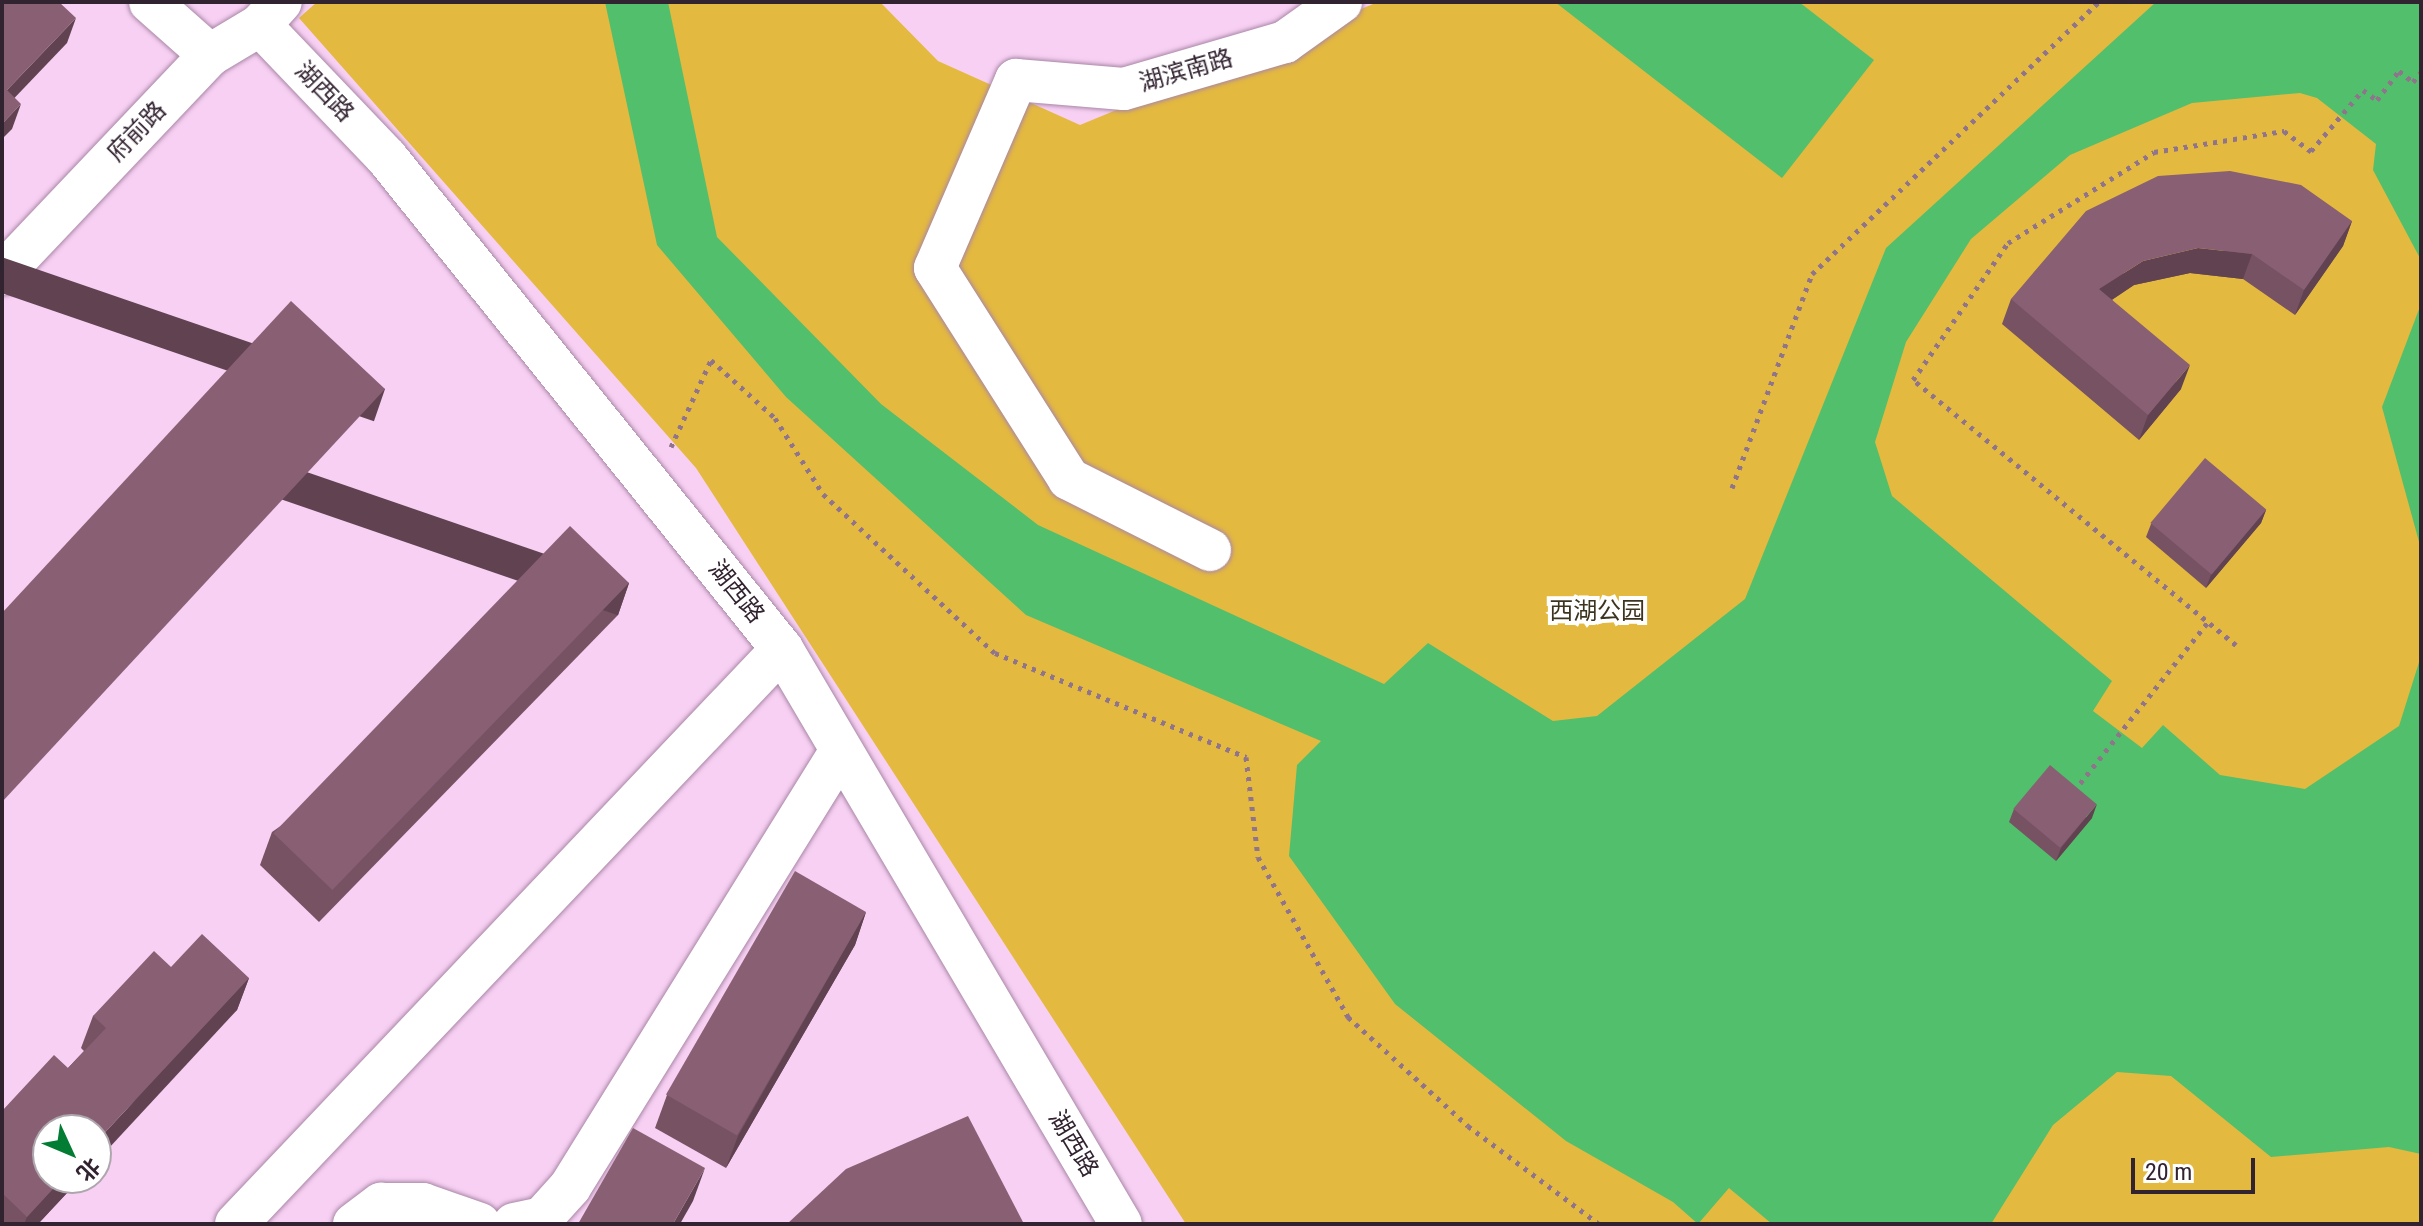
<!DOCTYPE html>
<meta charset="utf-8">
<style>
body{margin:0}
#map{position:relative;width:2423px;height:1226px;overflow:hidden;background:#f7d0f3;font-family:"Roboto Condensed","Noto Sans SC",sans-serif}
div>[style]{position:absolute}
.green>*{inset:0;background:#e4b93f}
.water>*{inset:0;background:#52bf6c}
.path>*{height:5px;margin-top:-2.5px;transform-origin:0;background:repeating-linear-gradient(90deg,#8f748c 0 4px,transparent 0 10px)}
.roads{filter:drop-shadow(0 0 2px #a986a6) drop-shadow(0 0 2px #a986a6)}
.minor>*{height:42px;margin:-21px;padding:0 21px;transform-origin:21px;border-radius:21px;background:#fff}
.wall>*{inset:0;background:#765263}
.shaded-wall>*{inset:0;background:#604250;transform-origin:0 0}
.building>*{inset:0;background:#895f73;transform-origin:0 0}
span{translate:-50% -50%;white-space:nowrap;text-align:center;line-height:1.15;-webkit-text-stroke:8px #fff;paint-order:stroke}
.street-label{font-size:24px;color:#322331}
.park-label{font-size:24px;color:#3d341f}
.frame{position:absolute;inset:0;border:4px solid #322331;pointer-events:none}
.north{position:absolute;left:32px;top:1114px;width:80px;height:80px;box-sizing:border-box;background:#fff;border:2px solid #ada7ad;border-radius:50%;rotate:134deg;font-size:22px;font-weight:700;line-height:32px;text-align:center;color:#322331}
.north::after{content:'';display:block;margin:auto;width:28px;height:36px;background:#037d34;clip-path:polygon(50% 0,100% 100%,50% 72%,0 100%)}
.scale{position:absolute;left:2131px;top:1158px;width:124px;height:36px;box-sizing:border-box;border:4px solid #322331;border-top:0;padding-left:10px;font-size:24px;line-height:28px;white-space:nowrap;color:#322331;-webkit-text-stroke:6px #fff;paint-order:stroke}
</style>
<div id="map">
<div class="green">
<i style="clip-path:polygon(317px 2px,880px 2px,938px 61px,1080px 125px,1378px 2px,2421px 2px,2421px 1224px,1186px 1224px,696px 468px,299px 18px)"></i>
</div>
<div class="water">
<i style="clip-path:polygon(605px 2px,668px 2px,717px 237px,881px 404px,1038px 525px,1384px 684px,1428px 643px,1553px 721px,1597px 716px,1745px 599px,1886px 248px,2156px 2px,2421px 2px,2421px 260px,2373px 170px,2376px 144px,2317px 98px,2300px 93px,2192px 103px,2070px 155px,1971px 239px,1906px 342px,1875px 442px,1892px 496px,2112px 681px,2093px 711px,2142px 748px,2163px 725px,2220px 775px,2305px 789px,2399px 726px,2421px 656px,2421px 1154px,2389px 1147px,2271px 1157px,2171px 1076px,2117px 1072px,2053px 1125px,1991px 1224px,1772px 1224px,1729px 1188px,1698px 1224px,1673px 1202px,1566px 1141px,1395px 1004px,1289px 856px,1297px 765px,1321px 741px,1026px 615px,786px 397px,657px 245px)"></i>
<i style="clip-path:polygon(1555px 2px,1799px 2px,1874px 60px,1782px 178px)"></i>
<i style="clip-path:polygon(2421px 304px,2421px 549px,2382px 407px)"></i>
</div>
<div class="path">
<i style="left:671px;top:447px;width:96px;rotate:-65.3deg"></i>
<i style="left:711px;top:360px;width:86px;rotate:42.2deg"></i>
<i style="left:775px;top:418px;width:90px;rotate:57.7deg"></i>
<i style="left:823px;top:494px;width:234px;rotate:42.8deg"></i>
<i style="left:995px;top:653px;width:272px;rotate:22.5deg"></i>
<i style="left:1246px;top:757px;width:101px;rotate:83.2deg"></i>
<i style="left:1258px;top:857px;width:184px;rotate:60.6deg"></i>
<i style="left:1348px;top:1017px;width:162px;rotate:42.2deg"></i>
<i style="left:1468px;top:1126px;width:164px;rotate:36.8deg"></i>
<i style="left:1732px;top:488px;width:228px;rotate:-69.5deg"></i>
<i style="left:1812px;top:274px;width:395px;rotate:-43.5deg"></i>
<i style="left:2236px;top:645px;width:418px;rotate:-140.6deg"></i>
<i style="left:1913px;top:380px;width:167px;rotate:-55.3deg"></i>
<i style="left:2008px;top:243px;width:172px;rotate:-31.9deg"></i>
<i style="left:2154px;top:152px;width:132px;rotate:-9.2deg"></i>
<i style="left:2284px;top:131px;width:34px;rotate:37deg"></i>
<i style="left:2311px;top:151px;width:80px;rotate:-49.6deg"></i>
<i style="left:2363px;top:90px;width:17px;rotate:36deg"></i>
<i style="left:2377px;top:100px;width:36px;rotate:-53deg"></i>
<i style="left:2399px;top:71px;width:18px;rotate:38deg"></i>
<i style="left:2413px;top:82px;width:13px;rotate:-51deg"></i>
<i style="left:2074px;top:791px;width:216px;rotate:-51.6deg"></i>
</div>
<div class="roads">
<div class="minor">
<i style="left:150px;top:2px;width:80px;rotate:41.5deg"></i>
<i style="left:260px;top:25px;width:184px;rotate:46.3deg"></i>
<i style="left:387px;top:158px;width:630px;rotate:51.18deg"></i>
<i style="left:782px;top:649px;width:667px;rotate:59.48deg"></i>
<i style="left:2px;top:274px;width:302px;rotate:-46.5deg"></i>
<i style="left:210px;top:55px;width:58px;rotate:-31deg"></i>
<i style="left:260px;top:25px;width:31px;rotate:-48deg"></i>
<i style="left:1210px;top:550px;width:158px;rotate:-153.3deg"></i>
<i style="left:1069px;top:479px;width:250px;rotate:-122.4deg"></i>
<i style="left:935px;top:268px;width:205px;rotate:-66.7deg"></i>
<i style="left:1016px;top:80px;width:108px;rotate:4.8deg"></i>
<i style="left:1124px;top:89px;width:168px;rotate:-16.3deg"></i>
<i style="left:1285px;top:42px;width:69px;rotate:-35.5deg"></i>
<i style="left:236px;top:1224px;width:793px;rotate:-46.48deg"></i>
<i style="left:354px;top:1224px;width:34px;rotate:-37deg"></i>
<i style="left:381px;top:1204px;width:42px"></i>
<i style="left:423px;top:1204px;width:60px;rotate:19.3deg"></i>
<i style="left:514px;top:1224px;width:29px;rotate:-12deg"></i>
<i style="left:542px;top:1218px;width:42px;rotate:-47.9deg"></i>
<i style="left:570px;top:1187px;width:512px;rotate:-58.17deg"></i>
</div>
</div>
<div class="wall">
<i style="clip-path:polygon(2352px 221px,2343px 246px,2295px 315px,2243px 279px,2190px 273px,2134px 285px,2112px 300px,2181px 389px,2139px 440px,2002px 324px,2011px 299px)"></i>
<i style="clip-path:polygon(2266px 510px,2261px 523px,2206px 588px,2146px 537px,2151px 524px)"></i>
<i style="clip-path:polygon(629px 583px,618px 615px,319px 922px,260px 865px,272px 832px)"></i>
<i style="clip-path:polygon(2014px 809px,2092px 818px,2056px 861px,2009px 822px)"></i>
<i style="clip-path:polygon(866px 912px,855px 945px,726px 1168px,655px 1128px,667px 1095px)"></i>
<i style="clip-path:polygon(171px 967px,249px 978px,237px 1010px,48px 1178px,81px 1178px,38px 1224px,2px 1224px,2px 1111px,68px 1068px,84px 1051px,81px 1048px,93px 1016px)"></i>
</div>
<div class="shaded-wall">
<i style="clip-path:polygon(76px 18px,67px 43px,2px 111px,7px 90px)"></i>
<i style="clip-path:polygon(21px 104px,12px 129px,2px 139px,2px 124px)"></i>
<i style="clip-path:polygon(2352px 221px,2343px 246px,2295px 315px,2304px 290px)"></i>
<i style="clip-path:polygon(2198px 248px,2252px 254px,2243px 279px,2190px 273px,2134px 285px,2090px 314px,2099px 289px,2143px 261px)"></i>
<i style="clip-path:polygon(2190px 365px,2181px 389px,2139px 440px,2148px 415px)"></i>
<i style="left:385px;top:389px;width:34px;height:563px;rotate:109deg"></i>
<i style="clip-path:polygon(2266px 510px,2261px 523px,2206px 588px,2211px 575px)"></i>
<i style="left:629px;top:583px;width:34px;height:427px;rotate:109deg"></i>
<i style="clip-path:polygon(2097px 804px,2092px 818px,2056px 861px,2061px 848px)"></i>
<i style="clip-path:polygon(866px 912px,855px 945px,726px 1168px,738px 1136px)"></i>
<i style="clip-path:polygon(249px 978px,237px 1010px,96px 1162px,96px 1142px)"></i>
<i style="clip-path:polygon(705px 1168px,693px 1201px,680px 1224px,673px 1224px)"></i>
<i style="clip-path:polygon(63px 1178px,81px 1178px,38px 1224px,24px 1224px,27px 1217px)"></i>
</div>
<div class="building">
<i style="clip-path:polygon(2px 2px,59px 2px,76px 18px,7px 90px,21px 104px,2px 124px)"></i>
<i style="clip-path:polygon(2230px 171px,2301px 185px,2352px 221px,2304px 290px,2252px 254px,2198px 248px,2143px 261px,2099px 289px,2190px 365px,2148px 415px,2011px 299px,2086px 211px,2158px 176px)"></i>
<i style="clip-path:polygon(291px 301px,385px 389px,2px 802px,2px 613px)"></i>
<i style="left:2205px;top:458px;width:80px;height:85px;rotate:40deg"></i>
<i style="left:570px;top:526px;width:82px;height:427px;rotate:44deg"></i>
<i style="left:2050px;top:765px;width:61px;height:57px;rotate:40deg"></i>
<i style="left:795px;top:871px;width:82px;height:258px;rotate:30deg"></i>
<i style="clip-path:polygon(202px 934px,249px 978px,96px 1142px,96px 1130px,48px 1130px,48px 1178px,63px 1178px,27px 1217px,2px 1193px,2px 1111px,54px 1055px,68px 1068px,106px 1028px,93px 1016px,154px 951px,171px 967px)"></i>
<i style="clip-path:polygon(968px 1116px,1024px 1224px,787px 1224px,846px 1169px)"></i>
<i style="clip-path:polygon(633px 1128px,705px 1168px,673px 1224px,578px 1224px)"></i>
</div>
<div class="street-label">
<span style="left:1186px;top:71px;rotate:-16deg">湖滨南路</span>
<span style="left:324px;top:92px;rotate:46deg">湖西路</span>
<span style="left:137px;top:132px;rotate:-46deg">府前路</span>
<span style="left:736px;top:592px;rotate:51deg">湖西路</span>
<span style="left:1073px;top:1144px;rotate:59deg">湖西路</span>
</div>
<div class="park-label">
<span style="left:1597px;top:612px">西湖公园</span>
</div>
<div class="frame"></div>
<div class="north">北</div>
<div class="scale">20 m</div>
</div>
